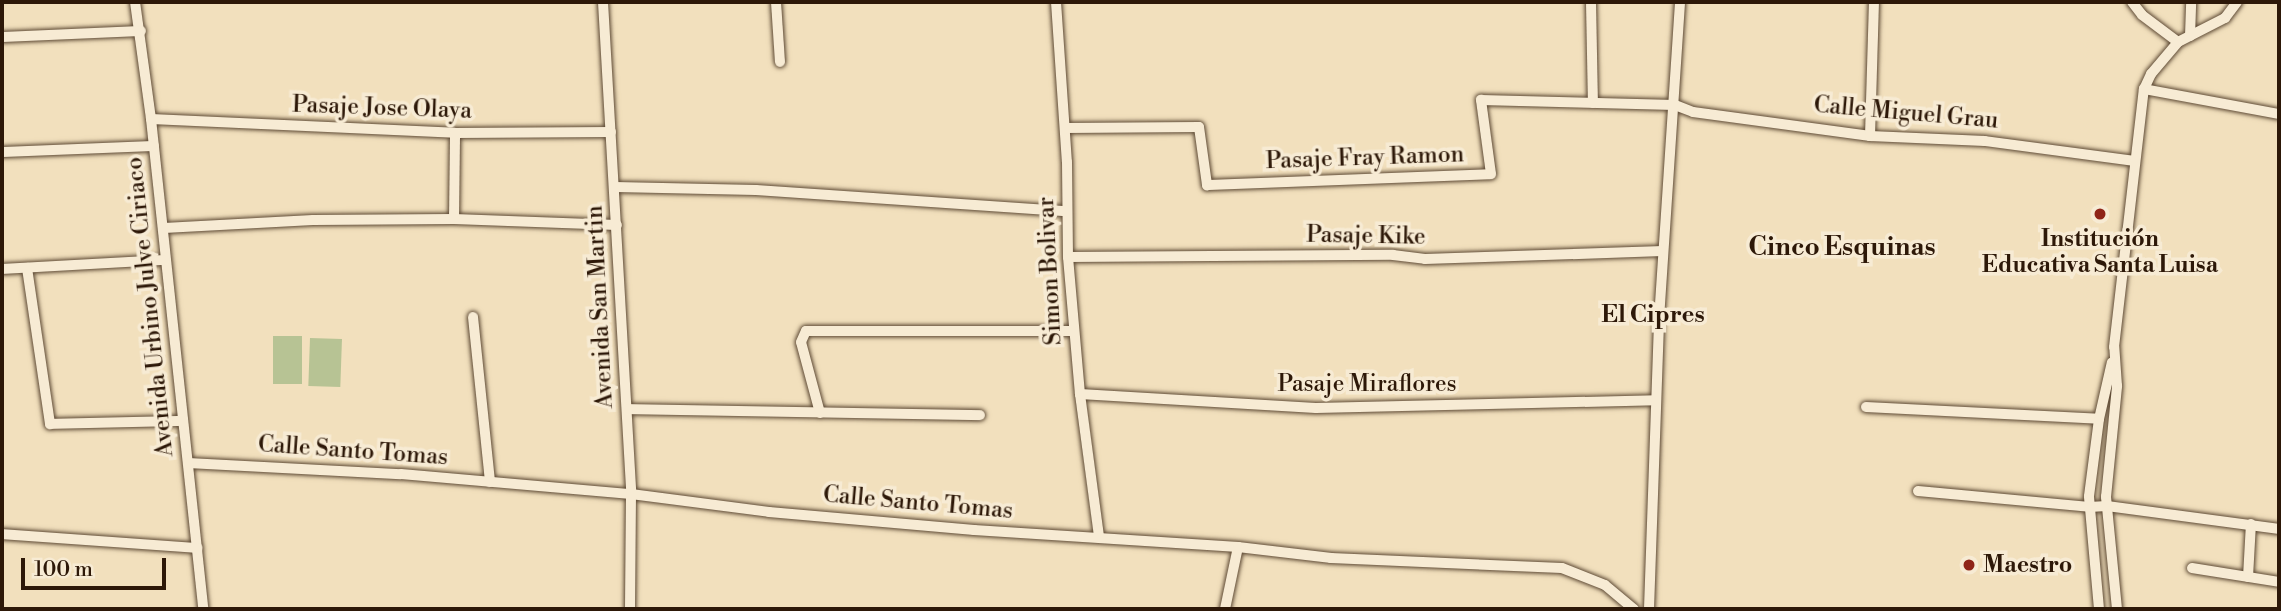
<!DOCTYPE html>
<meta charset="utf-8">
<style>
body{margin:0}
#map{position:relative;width:2281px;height:611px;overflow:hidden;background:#f2e0bd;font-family:"Libre Bodoni",serif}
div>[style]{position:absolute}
.green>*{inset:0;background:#b7c394;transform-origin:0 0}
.roads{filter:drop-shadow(0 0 2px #5e4a35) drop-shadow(0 0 2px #5e4a35)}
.minor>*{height:10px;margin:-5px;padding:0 5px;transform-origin:5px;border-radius:5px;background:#f7ebd4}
.dots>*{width:19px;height:19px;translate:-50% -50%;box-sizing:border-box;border:4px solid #f7ebd4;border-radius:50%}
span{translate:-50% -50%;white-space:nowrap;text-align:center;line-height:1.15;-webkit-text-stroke:7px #f7ebd4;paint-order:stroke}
.street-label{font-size:23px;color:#2d1808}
.poi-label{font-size:23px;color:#2d1808;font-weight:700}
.left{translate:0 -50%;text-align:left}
.neighbourhood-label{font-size:24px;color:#2d1808;font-weight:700}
.quarter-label{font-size:26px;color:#2d1808;font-weight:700}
.frame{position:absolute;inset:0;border:4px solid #2d1808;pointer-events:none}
.scale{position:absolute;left:21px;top:558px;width:145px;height:32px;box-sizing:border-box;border:4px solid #2d1808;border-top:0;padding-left:9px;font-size:21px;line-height:24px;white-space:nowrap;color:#2d1808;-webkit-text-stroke:5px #f7ebd4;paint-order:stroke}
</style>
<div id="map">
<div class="green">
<i style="left:273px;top:336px;width:29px;height:48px"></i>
<i style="left:310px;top:338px;width:32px;height:48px;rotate:2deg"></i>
</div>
<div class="roads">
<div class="minor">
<i style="left:135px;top:2px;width:118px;rotate:82.2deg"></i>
<i style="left:151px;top:119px;width:493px;rotate:83.9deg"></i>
<i style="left:603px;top:2px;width:493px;rotate:86.7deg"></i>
<i style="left:631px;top:494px;width:115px;rotate:90.5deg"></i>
<i style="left:776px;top:2px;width:60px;rotate:86.2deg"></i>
<i style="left:1056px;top:2px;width:160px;rotate:86.1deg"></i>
<i style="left:1067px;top:162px;width:95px;rotate:89.4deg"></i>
<i style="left:1068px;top:257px;width:138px;rotate:85deg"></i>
<i style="left:1080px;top:394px;width:144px;rotate:82.4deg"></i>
<i style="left:1591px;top:2px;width:101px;rotate:88.9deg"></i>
<i style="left:2132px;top:2px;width:16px;rotate:52deg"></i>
<i style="left:2142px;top:15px;width:45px;rotate:36.9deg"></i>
<i style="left:2190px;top:36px;width:34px;rotate:-88deg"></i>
<i style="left:2px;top:37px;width:139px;rotate:-2.5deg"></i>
<i style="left:2144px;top:89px;width:137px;rotate:10.5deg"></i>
<i style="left:151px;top:119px;width:304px;rotate:2.6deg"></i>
<i style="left:455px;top:133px;width:156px;rotate:-0.4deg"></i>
<i style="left:1065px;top:128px;width:134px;rotate:-0.4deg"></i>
<i style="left:1199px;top:127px;width:59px;rotate:82.1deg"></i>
<i style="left:1207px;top:185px;width:284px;rotate:-2.2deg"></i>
<i style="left:1491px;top:174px;width:75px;rotate:-97.7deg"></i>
<i style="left:1481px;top:100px;width:194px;rotate:1.5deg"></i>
<i style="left:1675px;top:105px;width:19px;rotate:21deg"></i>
<i style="left:1693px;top:112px;width:179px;rotate:7.7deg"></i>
<i style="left:1870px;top:136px;width:115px;rotate:2.5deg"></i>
<i style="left:1985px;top:141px;width:150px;rotate:7.6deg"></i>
<i style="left:1870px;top:136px;width:134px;rotate:-88.3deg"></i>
<i style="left:2px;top:152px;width:152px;rotate:-2.3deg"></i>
<i style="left:615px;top:187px;width:141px;rotate:1.2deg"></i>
<i style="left:756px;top:190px;width:311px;rotate:3.9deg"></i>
<i style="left:454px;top:219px;width:86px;rotate:-89.3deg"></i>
<i style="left:164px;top:228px;width:149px;rotate:-3.1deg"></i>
<i style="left:313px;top:220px;width:141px;rotate:-0.4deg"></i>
<i style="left:454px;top:219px;width:163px;rotate:2.1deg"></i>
<i style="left:1068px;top:257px;width:325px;rotate:-0.4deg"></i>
<i style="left:1393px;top:255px;width:32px;rotate:7deg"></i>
<i style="left:1425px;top:259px;width:238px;rotate:-1.9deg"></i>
<i style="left:27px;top:268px;width:158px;rotate:81.6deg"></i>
<i style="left:50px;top:424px;width:133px;rotate:-1.3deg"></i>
<i style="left:2px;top:269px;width:163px;rotate:-3.2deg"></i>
<i style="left:473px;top:317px;width:166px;rotate:84.1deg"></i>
<i style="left:1080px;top:394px;width:236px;rotate:3.4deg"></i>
<i style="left:1316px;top:408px;width:340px;rotate:-1.3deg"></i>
<i style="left:1866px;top:407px;width:233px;rotate:2.9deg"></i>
<i style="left:627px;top:409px;width:353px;rotate:1deg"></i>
<i style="left:820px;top:413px;width:73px;rotate:-105deg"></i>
<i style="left:801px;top:342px;width:12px;rotate:-66deg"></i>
<i style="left:806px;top:331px;width:268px"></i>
<i style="left:188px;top:463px;width:213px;rotate:3deg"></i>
<i style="left:401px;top:474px;width:231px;rotate:5deg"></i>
<i style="left:631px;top:494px;width:139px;rotate:7.4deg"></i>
<i style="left:769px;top:512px;width:206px;rotate:5deg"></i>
<i style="left:974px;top:530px;width:265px;rotate:3.7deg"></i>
<i style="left:1238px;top:547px;width:94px;rotate:6.7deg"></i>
<i style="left:1331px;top:558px;width:231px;rotate:2.5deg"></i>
<i style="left:1562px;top:568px;width:46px;rotate:21.6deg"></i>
<i style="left:1605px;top:585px;width:38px;rotate:40deg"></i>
<i style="left:1918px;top:491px;width:172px;rotate:5.3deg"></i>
<i style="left:2089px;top:507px;width:18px;rotate:-3deg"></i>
<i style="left:2107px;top:506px;width:174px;rotate:7.6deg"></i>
<i style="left:2px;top:534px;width:196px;rotate:4.1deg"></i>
<i style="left:2192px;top:568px;width:88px;rotate:9.1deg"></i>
<i style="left:2248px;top:577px;width:53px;rotate:-86.8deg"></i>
<i style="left:1225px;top:609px;width:63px;rotate:-78.2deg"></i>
<i style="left:1649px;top:609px;width:290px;rotate:-88deg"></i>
<i style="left:1659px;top:319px;width:318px;rotate:-86.2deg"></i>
<i style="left:2099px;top:609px;width:113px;rotate:-95.1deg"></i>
<i style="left:2089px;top:496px;width:78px;rotate:-82.6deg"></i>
<i style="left:2099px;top:419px;width:58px;rotate:-77.2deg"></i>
<i style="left:2117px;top:609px;width:113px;rotate:-95.6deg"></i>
<i style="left:2106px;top:497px;width:112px;rotate:-84.3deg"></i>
<i style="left:2117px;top:386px;width:39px;rotate:-94deg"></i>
<i style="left:2114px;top:347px;width:260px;rotate:-83.4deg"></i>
<i style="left:2144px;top:89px;width:17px;rotate:-65deg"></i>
<i style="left:2151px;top:74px;width:42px;rotate:-49.8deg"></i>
<i style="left:2178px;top:42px;width:53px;rotate:-27.1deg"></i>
<i style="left:2225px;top:18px;width:20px;rotate:-53deg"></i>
</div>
</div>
<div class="dots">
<i style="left:2100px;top:214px;background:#8f2418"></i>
<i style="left:1969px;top:565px;background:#8f2418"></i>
</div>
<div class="street-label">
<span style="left:382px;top:108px;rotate:2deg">Pasaje Jose Olaya</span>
<span style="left:1906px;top:113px;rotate:5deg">Calle Miguel Grau</span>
<span style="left:1365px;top:158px;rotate:-2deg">Pasaje Fray Ramon</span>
<span style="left:1366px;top:236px;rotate:1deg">Pasaje Kike</span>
<span style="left:1050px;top:271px;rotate:-93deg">Simon Bolivar</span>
<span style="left:150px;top:307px;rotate:-96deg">Avenida Urbino Julve Ciriaco</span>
<span style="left:600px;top:307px;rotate:-93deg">Avenida San Martin</span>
<span style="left:1367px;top:384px">Pasaje Miraflores</span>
<span style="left:353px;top:451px;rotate:4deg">Calle Santo Tomas</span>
<span style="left:918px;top:503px;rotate:5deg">Calle Santo Tomas</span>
</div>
<div class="poi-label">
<span style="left:2100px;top:252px">Institución<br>Educativa Santa Luisa</span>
<span class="left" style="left:1983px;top:565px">Maestro</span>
</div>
<div class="neighbourhood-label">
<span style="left:1653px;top:316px">El Cipres</span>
</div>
<div class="quarter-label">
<span style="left:1842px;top:248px">Cinco Esquinas</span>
</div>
<div class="frame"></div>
<div class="scale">100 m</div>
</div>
